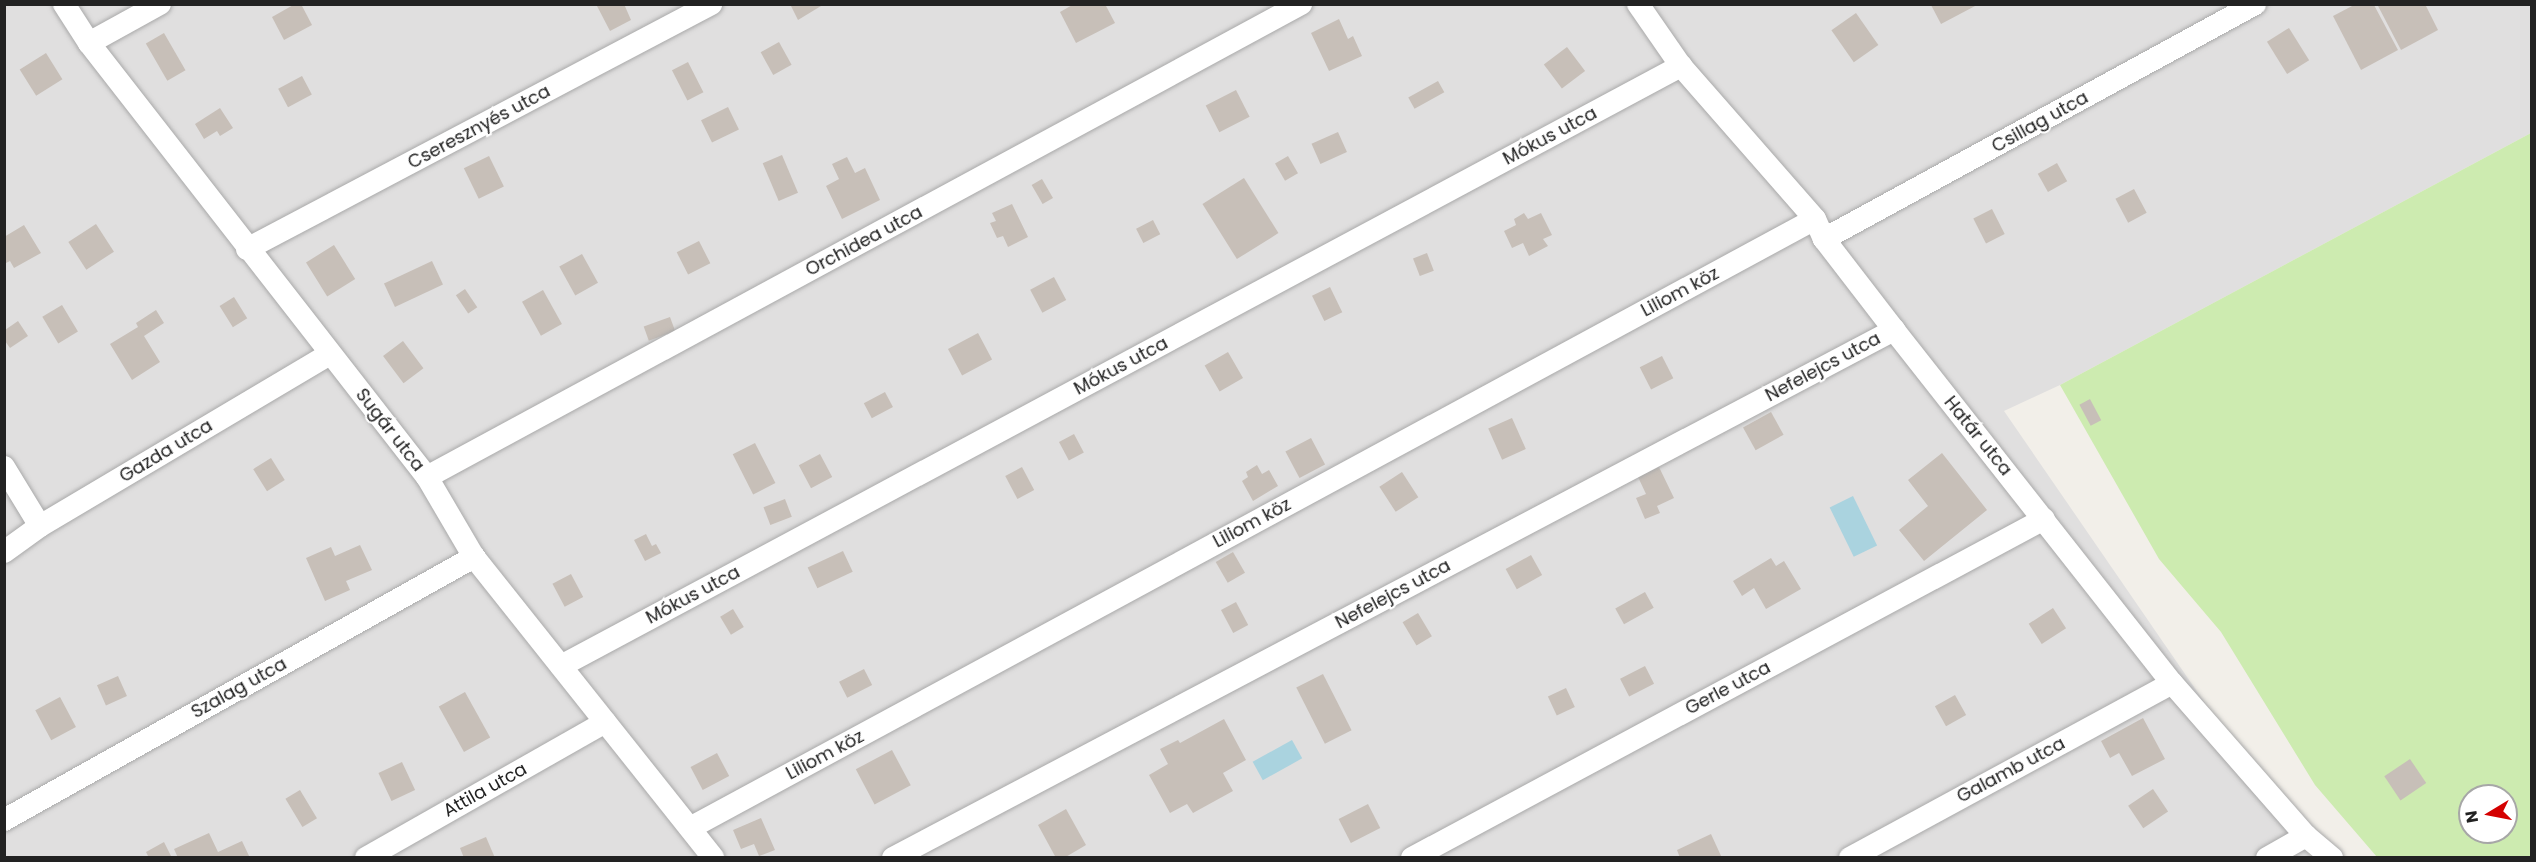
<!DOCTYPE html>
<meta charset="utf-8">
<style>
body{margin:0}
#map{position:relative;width:2536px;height:862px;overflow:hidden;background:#f2efe9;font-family:Poppins,sans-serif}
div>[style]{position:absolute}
.residential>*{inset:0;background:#e0dfdf}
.grass>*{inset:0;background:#cdebb0}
.water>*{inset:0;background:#aad3df;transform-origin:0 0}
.building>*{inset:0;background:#c7bfb8;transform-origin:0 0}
.roads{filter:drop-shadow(0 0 2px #a9a9a9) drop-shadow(0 0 2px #a9a9a9)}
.minor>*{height:22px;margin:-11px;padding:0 11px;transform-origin:11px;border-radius:11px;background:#fff}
span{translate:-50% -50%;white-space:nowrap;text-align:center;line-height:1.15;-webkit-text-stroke:4.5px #fff;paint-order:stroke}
.street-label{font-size:18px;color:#222}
.frame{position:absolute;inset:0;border:6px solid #222;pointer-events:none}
.north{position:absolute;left:2458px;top:784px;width:60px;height:60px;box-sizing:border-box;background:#fff;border:2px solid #a7a7a7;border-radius:50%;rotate:260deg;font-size:16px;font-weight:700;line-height:24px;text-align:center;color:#222}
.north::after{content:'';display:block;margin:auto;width:21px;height:27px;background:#d40000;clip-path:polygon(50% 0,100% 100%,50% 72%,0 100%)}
</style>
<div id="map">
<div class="residential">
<i style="clip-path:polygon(5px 5px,2531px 5px,2531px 133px,2060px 385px,2004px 411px,2311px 857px,5px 858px)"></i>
</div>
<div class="grass">
<i style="clip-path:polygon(evenodd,2531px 133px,2531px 857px,2377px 857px,2315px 785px,2221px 632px,2159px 559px,2060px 385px,2531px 133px,2470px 796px,2506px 796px,2506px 832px,2470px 832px,2470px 796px)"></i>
</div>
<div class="water">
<i style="left:1853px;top:496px;width:55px;height:26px;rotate:64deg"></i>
<i style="left:1292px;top:740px;width:21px;height:45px;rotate:61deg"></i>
</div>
<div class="building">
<i style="clip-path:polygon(295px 4px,301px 4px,312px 25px,284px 40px,272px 17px)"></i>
<i style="clip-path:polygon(600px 4px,624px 4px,631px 20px,610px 31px,597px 6px)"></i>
<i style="clip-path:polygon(790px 4px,820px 4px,821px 6px,798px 20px)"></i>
<i style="clip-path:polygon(1074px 4px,1105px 4px,1115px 23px,1076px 43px,1060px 12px)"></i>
<i style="clip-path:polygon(2377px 4px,2425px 4px,2438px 30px,2401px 50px)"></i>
<i style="clip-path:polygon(1931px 5px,1977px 5px,1941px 24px)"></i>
<i style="clip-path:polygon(2354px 5px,2374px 5px,2398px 50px,2361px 70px,2333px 16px)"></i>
<i style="left:1856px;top:13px;width:39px;height:30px;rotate:55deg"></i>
<i style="clip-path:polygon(1339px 19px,1348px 39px,1353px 36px,1362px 56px,1329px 71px,1311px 33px)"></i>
<i style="left:2289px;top:28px;width:38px;height:26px;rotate:58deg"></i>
<i style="left:164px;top:33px;width:43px;height:21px;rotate:60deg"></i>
<i style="left:779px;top:42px;width:26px;height:21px;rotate:61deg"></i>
<i style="left:1567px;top:47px;width:30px;height:29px;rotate:53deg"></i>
<i style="left:46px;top:53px;width:31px;height:31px;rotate:58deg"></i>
<i style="left:688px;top:62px;width:34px;height:18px;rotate:63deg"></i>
<i style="left:302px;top:76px;width:21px;height:27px;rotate:62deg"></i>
<i style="left:1438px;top:81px;width:13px;height:34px;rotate:61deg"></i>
<i style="left:1236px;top:90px;width:30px;height:34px;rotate:63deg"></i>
<i style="left:728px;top:107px;width:25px;height:30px;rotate:64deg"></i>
<i style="clip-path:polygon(220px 108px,233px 128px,220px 136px,217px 131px,204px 139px,195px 124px)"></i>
<i style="left:1338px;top:132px;width:22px;height:29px;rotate:66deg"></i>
<i style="left:782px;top:155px;width:41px;height:21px;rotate:67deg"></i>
<i style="left:489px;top:156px;width:34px;height:28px;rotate:64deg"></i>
<i style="left:1288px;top:156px;width:20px;height:15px;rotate:60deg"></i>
<i style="clip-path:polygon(847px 157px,855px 173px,865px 168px,880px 200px,842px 219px,826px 186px,839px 179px,832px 164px)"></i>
<i style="left:2057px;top:163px;width:21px;height:22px;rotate:61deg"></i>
<i style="left:1244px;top:178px;width:65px;height:49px;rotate:58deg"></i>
<i style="left:1042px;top:179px;width:22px;height:12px;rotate:60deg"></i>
<i style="left:2134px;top:189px;width:27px;height:21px;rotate:62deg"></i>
<i style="clip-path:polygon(1012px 204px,1028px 237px,1008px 247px,1003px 236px,997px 238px,990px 223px,996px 221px,992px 213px)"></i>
<i style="left:1992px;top:209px;width:28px;height:21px;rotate:63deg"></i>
<i style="clip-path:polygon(1524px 213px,1528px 219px,1541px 213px,1552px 235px,1543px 239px,1548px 246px,1529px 256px,1523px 243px,1512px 248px,1504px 231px,1516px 225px,1514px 219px)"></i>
<i style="left:1153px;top:220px;width:16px;height:19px;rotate:63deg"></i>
<i style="left:96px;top:224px;width:33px;height:33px;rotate:57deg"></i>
<i style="clip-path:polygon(24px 225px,41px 253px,14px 268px,10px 261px,4px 264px,4px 237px)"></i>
<i style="left:699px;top:241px;width:25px;height:25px;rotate:63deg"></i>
<i style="left:334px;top:245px;width:40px;height:33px;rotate:58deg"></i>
<i style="left:1427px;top:253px;width:19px;height:15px;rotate:69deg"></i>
<i style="left:582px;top:254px;width:33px;height:26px;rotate:61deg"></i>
<i style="left:432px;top:261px;width:26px;height:53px;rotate:65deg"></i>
<i style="left:1054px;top:277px;width:26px;height:27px;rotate:62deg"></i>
<i style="left:1330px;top:287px;width:28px;height:20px;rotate:64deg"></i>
<i style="left:465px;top:289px;width:22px;height:11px;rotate:56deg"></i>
<i style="left:543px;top:290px;width:39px;height:24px;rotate:61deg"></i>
<i style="left:234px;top:297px;width:25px;height:17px;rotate:58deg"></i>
<i style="left:62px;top:305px;width:31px;height:23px;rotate:59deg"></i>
<i style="clip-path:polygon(156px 310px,164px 323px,144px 336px,160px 362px,132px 380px,110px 344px,138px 327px,136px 323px)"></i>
<i style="left:670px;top:317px;width:15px;height:28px;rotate:70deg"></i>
<i style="clip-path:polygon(18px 321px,28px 336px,10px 348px,5px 341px,5px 330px)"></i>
<i style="left:978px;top:333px;width:30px;height:34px;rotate:62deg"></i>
<i style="left:403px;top:341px;width:34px;height:25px;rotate:53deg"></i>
<i style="left:1228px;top:352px;width:30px;height:27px;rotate:60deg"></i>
<i style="left:1662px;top:356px;width:25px;height:25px;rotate:63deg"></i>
<i style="left:885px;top:392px;width:17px;height:24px;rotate:62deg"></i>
<i style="left:2090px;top:399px;width:24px;height:12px;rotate:62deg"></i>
<i style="left:1771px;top:412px;width:26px;height:32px;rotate:61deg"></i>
<i style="left:1512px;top:418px;width:34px;height:26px;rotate:66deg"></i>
<i style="left:1074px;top:434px;width:21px;height:17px;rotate:62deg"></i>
<i style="left:1311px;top:438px;width:30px;height:29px;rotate:62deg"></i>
<i style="left:755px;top:443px;width:45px;height:25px;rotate:63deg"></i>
<i style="clip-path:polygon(1942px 453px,1987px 510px,1924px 561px,1899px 530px,1928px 506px,1908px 480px)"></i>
<i style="left:820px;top:454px;width:26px;height:24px;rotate:62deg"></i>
<i style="left:271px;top:458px;width:26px;height:21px;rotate:58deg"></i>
<i style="clip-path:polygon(1257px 465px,1262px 474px,1269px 470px,1278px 486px,1253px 501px,1242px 481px,1248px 477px,1246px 472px)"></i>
<i style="left:1022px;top:467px;width:26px;height:19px;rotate:62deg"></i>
<i style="clip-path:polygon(1659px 467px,1674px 498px,1657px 506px,1660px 513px,1645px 519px,1636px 498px,1646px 494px,1638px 477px)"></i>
<i style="left:1402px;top:472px;width:30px;height:27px;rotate:57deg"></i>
<i style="left:785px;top:499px;width:19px;height:23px;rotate:69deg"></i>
<i style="clip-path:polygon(646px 534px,652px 546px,656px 544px,661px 553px,645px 561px,634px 540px)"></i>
<i style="clip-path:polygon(360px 545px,372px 570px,346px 581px,350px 590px,325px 601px,306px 558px,331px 547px,335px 556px)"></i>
<i style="left:843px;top:551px;width:23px;height:39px;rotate:65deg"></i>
<i style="left:1233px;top:552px;width:24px;height:20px;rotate:60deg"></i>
<i style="left:1531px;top:555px;width:23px;height:29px;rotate:61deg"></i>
<i style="clip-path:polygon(1771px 558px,1776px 566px,1784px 561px,1801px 589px,1766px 609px,1754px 588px,1742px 596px,1733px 581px)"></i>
<i style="left:571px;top:574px;width:26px;height:21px;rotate:62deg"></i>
<i style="left:1645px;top:592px;width:18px;height:34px;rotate:61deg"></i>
<i style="left:1236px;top:602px;width:26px;height:17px;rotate:62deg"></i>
<i style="left:2053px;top:608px;width:24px;height:29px;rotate:57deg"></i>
<i style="left:733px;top:609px;width:21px;height:15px;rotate:59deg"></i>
<i style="left:1418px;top:613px;width:27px;height:18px;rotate:59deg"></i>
<i style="left:1645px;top:666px;width:20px;height:28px;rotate:63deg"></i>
<i style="left:864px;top:669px;width:18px;height:28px;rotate:63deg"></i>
<i style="left:1323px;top:674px;width:63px;height:30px;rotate:63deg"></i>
<i style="left:118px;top:676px;width:22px;height:23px;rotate:66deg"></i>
<i style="left:1566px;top:688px;width:21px;height:20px;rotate:65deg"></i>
<i style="left:465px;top:692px;width:52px;height:30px;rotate:61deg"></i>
<i style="left:1955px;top:695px;width:23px;height:23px;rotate:61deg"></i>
<i style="left:60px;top:697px;width:34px;height:28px;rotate:62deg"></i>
<i style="clip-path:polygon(2143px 718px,2165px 759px,2132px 776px,2119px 753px,2110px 758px,2101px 741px)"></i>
<i style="clip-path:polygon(1224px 719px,1246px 760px,1223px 773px,1233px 791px,1193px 813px,1187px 804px,1170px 813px,1149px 775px,1168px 764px,1160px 749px,1178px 740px,1180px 743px)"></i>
<i style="left:892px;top:750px;width:40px;height:41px;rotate:62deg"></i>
<i style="left:717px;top:753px;width:26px;height:30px;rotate:62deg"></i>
<i style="left:2410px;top:759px;width:29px;height:31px;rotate:56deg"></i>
<i style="left:402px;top:762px;width:31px;height:26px;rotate:65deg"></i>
<i style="left:2153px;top:789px;width:27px;height:30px;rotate:56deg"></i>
<i style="left:300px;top:790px;width:33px;height:17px;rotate:59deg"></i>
<i style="left:1368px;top:804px;width:27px;height:33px;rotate:63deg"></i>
<i style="clip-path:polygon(1066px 809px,1086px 845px,1064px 858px,1056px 858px,1038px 825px)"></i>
<i style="clip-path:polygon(761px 818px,775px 850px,759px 856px,754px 844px,741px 849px,733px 830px)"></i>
<i style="clip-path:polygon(209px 833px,218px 852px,242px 841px,250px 858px,178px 858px,174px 849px)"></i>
<i style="clip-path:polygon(1711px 834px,1722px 858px,1680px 858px,1677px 850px)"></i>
<i style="clip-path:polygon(486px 837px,495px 858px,464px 858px,460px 848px)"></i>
<i style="clip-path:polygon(164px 842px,172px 858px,149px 858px,146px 852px)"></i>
</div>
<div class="roads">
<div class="minor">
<i style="left:64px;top:4px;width:46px;rotate:57.3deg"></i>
<i style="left:89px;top:43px;width:550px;rotate:52.09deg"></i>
<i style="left:427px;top:477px;width:93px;rotate:59.6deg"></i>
<i style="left:474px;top:557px;width:384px;rotate:51.5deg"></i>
<i style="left:1638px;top:4px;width:75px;rotate:55.3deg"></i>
<i style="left:1681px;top:66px;width:203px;rotate:48.8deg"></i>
<i style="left:1815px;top:219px;width:22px;rotate:66deg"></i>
<i style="left:1824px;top:239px;width:115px;rotate:52.4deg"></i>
<i style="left:1894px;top:330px;width:449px;rotate:51.8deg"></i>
<i style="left:2172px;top:683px;width:203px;rotate:48.8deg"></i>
<i style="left:2306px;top:836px;width:34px;rotate:40deg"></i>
<i style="left:89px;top:43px;width:81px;rotate:-28.8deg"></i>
<i style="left:1824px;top:239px;width:491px;rotate:-28.6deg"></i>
<i style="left:247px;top:249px;width:525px;rotate:-27.83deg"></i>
<i style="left:4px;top:467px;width:69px;rotate:58.6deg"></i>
<i style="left:427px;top:477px;width:994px;rotate:-28.42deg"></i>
<i style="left:4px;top:552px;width:44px;rotate:-35.8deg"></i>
<i style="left:40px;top:526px;width:337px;rotate:-30.7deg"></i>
<i style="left:561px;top:666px;width:1271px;rotate:-28.18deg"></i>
<i style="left:4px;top:820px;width:539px;rotate:-29.23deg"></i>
<i style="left:690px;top:828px;width:1279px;rotate:-28.43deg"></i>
<i style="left:366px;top:858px;width:275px;rotate:-29.6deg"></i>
<i style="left:893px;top:858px;width:1132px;rotate:-27.81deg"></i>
<i style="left:1412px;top:858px;width:717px;rotate:-28.21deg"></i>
<i style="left:1850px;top:858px;width:366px;rotate:-28.5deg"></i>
<i style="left:2267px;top:858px;width:45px;rotate:-29.4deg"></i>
</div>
</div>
<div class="street-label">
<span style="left:2040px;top:122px;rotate:-29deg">Csillag utca</span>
<span style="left:479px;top:127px;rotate:-28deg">Cseresznyés utca</span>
<span style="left:1550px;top:136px;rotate:-28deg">Mókus utca</span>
<span style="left:864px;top:241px;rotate:-28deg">Orchidea utca</span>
<span style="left:1680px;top:292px;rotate:-28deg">Liliom köz</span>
<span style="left:1121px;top:366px;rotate:-28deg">Mókus utca</span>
<span style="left:1823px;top:367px;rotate:-28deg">Nefelejcs utca</span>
<span style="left:390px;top:430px;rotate:52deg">Sugár utca</span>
<span style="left:1978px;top:436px;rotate:51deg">Határ utca</span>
<span style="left:166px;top:451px;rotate:-31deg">Gazda utca</span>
<span style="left:1252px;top:523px;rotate:-28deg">Liliom köz</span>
<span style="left:1393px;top:594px;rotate:-28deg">Nefelejcs utca</span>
<span style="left:693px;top:595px;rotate:-28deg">Mókus utca</span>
<span style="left:239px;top:688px;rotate:-29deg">Szalag utca</span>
<span style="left:1728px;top:688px;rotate:-28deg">Gerle utca</span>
<span style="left:825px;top:755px;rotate:-28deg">Liliom köz</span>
<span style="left:2011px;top:770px;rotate:-28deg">Galamb utca</span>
<span style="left:485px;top:790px;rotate:-29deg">Attila utca</span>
</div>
<div class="frame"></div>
<div class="north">N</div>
</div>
